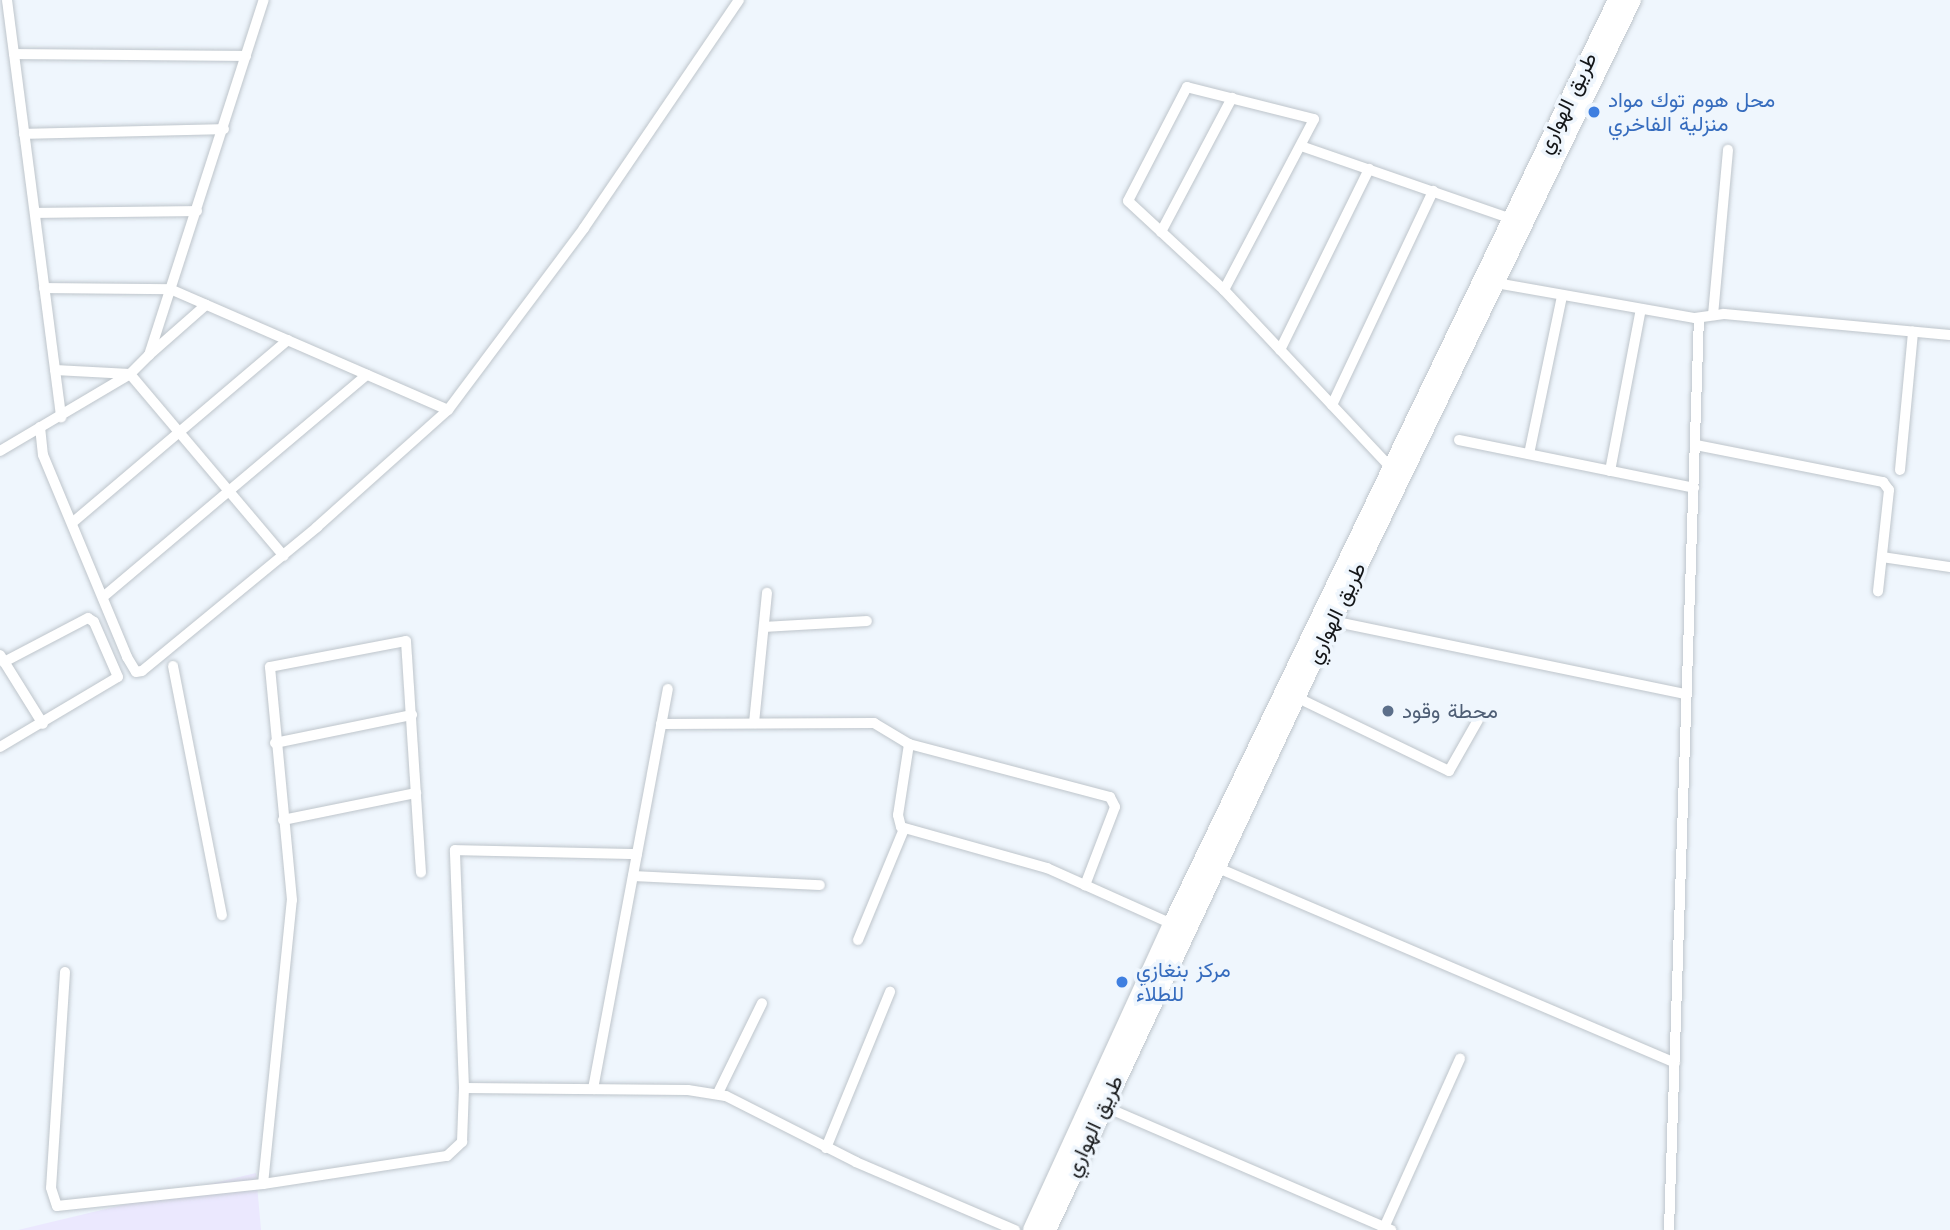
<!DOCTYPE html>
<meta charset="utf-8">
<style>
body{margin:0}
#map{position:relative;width:1950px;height:1230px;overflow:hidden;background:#eff6fd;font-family:"Work Sans",Vazirmatn,sans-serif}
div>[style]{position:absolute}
.industrial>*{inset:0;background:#ebe8fe}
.roads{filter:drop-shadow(0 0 2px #bec5cb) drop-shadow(0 0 2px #bec5cb)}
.minor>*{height:10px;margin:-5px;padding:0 5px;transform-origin:5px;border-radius:5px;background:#fff}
.trunk>*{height:18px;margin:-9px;padding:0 9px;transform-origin:9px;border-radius:9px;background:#fff}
.dots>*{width:19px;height:19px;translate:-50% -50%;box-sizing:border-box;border:4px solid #eff6fd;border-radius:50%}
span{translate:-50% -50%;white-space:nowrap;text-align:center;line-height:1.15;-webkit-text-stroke:7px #eff6fd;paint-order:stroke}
.shop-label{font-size:21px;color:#366cbe}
.left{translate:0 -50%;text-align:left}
.street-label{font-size:21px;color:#141618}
.service-label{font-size:21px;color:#4e5e75}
</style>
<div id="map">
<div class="industrial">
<i style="clip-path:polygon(256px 1173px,261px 1230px,18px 1230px)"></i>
</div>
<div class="roads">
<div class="minor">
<i style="left:7px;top:0;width:421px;rotate:82.6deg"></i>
<i style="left:14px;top:54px;width:232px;rotate:0.5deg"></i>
<i style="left:24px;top:134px;width:200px;rotate:-1.4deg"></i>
<i style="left:1301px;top:146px;width:223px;rotate:19.1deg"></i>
<i style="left:35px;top:213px;width:162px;rotate:-0.7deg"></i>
<i style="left:1161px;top:232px;width:152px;rotate:-62.1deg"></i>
<i style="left:1496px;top:283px;width:202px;rotate:10deg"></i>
<i style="left:1695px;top:318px;width:29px;rotate:-8deg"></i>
<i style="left:1724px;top:314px;width:227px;rotate:5.3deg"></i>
<i style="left:44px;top:288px;width:126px;rotate:0.5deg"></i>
<i style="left:170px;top:289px;width:303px;rotate:23.5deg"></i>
<i style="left:1224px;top:290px;width:193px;rotate:-62.2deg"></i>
<i style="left:1314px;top:119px;width:131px;rotate:-165.9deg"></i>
<i style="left:1187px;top:87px;width:128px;rotate:117.4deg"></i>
<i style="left:1128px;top:201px;width:131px;rotate:42.8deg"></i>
<i style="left:1224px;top:290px;width:245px;rotate:46.8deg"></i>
<i style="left:1713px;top:315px;width:166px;rotate:-84.8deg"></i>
<i style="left:1280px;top:350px;width:202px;rotate:-63.8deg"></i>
<i style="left:149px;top:355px;width:76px;rotate:-41.3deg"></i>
<i style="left:55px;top:370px;width:75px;rotate:3.1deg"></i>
<i style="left:130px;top:374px;width:238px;rotate:49.8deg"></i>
<i style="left:1332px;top:405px;width:237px;rotate:-64.7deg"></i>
<i style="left:40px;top:427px;width:28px;rotate:84deg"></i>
<i style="left:43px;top:455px;width:219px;rotate:67.4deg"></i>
<i style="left:127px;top:657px;width:17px;rotate:59deg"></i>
<i style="left:136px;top:672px;width:6px;rotate:-9deg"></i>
<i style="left:142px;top:671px;width:227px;rotate:-39.4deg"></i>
<i style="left:317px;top:527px;width:176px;rotate:-41.8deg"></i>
<i style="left:448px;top:410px;width:227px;rotate:-53.2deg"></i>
<i style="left:584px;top:228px;width:276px;rotate:-55.8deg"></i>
<i style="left:1459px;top:440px;width:240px;rotate:11.5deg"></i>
<i style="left:1696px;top:445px;width:191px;rotate:11.2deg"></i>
<i style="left:1883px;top:482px;width:10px;rotate:53deg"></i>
<i style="left:1889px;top:490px;width:102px;rotate:96.2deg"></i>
<i style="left:0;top:451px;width:151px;rotate:-30.6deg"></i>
<i style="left:130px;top:374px;width:27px;rotate:-45deg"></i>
<i style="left:149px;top:355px;width:373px;rotate:-72.1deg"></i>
<i style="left:1529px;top:454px;width:161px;rotate:-78.2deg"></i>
<i style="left:1900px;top:470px;width:139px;rotate:-84.6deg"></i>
<i style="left:1610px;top:471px;width:165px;rotate:-79.2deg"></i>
<i style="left:72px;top:523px;width:283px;rotate:-40.3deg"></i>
<i style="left:1882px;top:557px;width:69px;rotate:8.4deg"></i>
<i style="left:103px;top:597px;width:345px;rotate:-40.1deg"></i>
<i style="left:1332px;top:621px;width:361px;rotate:11.7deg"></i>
<i style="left:764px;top:627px;width:103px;rotate:-3.3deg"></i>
<i style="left:0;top:655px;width:81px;rotate:58.1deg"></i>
<i style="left:173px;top:666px;width:254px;rotate:78.9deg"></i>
<i style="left:1296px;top:697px;width:170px;rotate:25.8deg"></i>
<i style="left:1449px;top:771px;width:59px;rotate:-60.4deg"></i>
<i style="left:754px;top:723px;width:131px;rotate:-84.3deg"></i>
<i style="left:661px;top:724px;width:213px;rotate:-0.3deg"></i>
<i style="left:874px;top:723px;width:41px;rotate:31deg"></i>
<i style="left:909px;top:744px;width:72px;rotate:98.8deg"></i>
<i style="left:898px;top:815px;width:12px;rotate:76deg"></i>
<i style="left:901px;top:827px;width:152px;rotate:15.7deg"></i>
<i style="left:1047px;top:868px;width:137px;rotate:24.1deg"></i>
<i style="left:275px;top:743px;width:140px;rotate:-11.6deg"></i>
<i style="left:909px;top:744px;width:208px;rotate:14.8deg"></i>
<i style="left:1110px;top:797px;width:11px;rotate:63deg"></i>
<i style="left:1115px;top:807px;width:84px;rotate:111deg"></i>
<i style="left:0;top:747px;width:137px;rotate:-30.7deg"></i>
<i style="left:118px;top:677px;width:60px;rotate:-113.6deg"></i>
<i style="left:94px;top:622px;width:7px;rotate:-146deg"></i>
<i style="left:88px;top:618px;width:95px;rotate:152.4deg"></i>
<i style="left:283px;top:820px;width:136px;rotate:-11.5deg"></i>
<i style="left:1216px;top:867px;width:499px;rotate:23.1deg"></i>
<i style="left:633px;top:876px;width:187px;rotate:2.8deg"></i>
<i style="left:858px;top:940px;width:120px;rotate:-67.5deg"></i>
<i style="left:65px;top:972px;width:216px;rotate:93.7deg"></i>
<i style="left:51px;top:1188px;width:19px;rotate:72deg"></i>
<i style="left:57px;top:1206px;width:207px;rotate:-6.1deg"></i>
<i style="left:263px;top:1184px;width:186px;rotate:-8.7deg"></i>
<i style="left:447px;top:1156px;width:21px;rotate:-43deg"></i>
<i style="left:462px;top:1142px;width:54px;rotate:-87.9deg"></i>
<i style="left:464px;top:1088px;width:238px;rotate:-92.2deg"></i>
<i style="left:455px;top:850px;width:182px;rotate:1.3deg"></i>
<i style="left:464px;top:1088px;width:224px;rotate:0.5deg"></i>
<i style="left:688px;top:1090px;width:38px;rotate:9deg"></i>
<i style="left:726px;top:1096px;width:146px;rotate:26.9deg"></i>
<i style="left:856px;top:1162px;width:173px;rotate:23.2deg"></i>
<i style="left:593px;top:1089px;width:407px;rotate:-79.4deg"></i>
<i style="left:718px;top:1093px;width:100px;rotate:-63.9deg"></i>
<i style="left:1103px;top:1106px;width:314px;rotate:23.3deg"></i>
<i style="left:826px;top:1148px;width:169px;rotate:-67.7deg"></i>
<i style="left:263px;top:1184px;width:285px;rotate:-84.2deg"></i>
<i style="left:292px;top:900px;width:234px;rotate:-95.4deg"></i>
<i style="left:270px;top:667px;width:138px;rotate:-10.8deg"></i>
<i style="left:406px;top:641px;width:232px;rotate:86.3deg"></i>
<i style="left:1383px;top:1230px;width:188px;rotate:-65.8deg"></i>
<i style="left:1669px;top:1230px;width:912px;rotate:-88.12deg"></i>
</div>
<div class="trunk">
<i style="left:1032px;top:1230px;width:337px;rotate:-65.4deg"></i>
<i style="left:1172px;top:924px;width:1026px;rotate:-64.28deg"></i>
<i style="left:1047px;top:1230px;width:672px;rotate:-64.92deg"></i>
<i style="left:1332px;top:621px;width:690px;rotate:-64.22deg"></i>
</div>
</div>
<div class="dots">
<i style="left:1594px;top:112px;background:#3f7fe0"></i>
<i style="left:1388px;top:711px;background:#5c6f8a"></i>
<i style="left:1122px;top:982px;background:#3f7fe0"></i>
</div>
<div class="shop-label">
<span class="left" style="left:1608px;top:112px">محل هوم توك مواد<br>منزلية الفاخري</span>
<span class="left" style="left:1136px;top:982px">مركز بنغازي<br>للطلاء</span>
</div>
<div class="street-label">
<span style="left:1567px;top:103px;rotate:-64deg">طريق الهواري</span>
<span style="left:1336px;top:613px;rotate:-64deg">طريق الهواري</span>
<span style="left:1094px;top:1126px;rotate:-65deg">طريق الهواري</span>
</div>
<div class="service-label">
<span class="left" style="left:1402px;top:711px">محطة وقود</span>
</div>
</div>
